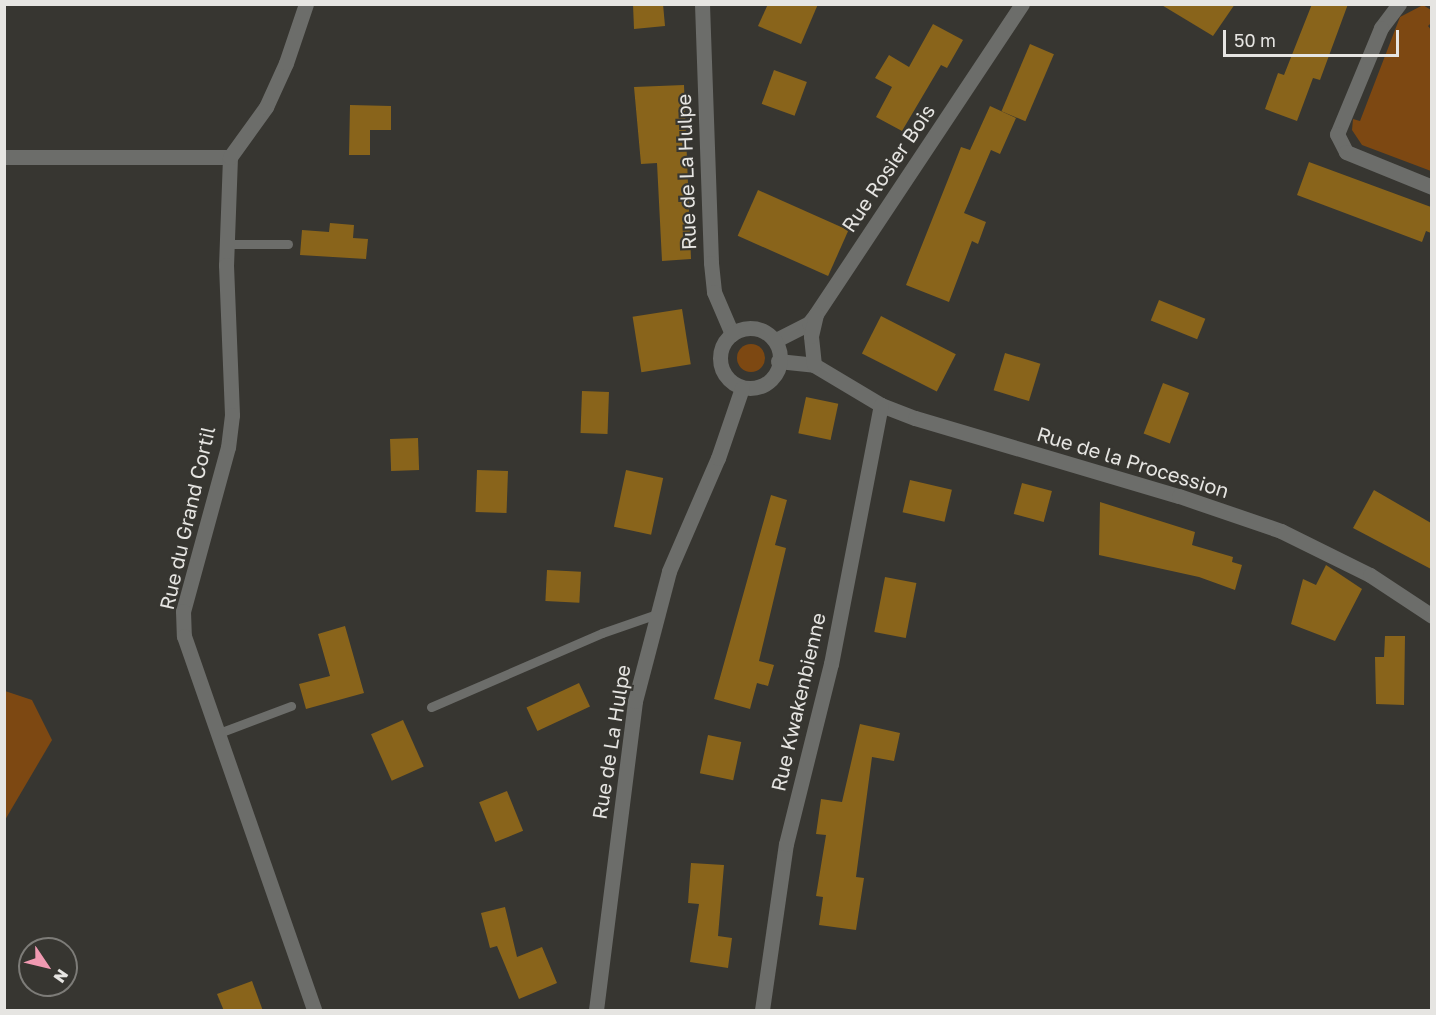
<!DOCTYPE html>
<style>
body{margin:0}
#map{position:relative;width:1436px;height:1015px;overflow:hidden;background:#373631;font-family:"Golos Text",sans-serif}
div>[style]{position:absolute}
.green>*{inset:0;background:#7d4812}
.round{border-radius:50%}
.building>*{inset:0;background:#89641b;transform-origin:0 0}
.service>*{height:9px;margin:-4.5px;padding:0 4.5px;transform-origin:4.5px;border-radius:4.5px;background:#6c6d6a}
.minor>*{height:15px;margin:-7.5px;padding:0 7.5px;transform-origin:7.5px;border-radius:7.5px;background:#6c6d6a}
.tertiary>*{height:15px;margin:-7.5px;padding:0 7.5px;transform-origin:7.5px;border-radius:7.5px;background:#6c6d6a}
.tertiary>.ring{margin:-7.5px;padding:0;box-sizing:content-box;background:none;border:15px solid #6c6d6a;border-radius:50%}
span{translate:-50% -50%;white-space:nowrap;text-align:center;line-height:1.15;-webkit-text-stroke:4.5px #373631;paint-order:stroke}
.street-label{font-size:20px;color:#e6e5e2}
.frame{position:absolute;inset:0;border:6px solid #e6e5e2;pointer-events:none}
.north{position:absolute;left:18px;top:937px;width:60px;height:60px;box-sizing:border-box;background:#373631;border:2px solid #7d7c78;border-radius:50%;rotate:125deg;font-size:16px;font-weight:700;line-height:24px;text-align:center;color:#e6e5e2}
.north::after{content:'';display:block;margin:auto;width:21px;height:27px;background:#f19ab2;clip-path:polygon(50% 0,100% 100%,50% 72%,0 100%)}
.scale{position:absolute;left:1223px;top:30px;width:176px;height:27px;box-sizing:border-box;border:3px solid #e6e5e2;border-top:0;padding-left:8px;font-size:18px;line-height:21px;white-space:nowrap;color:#e6e5e2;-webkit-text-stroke:4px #373631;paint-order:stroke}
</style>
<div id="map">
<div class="green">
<i style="clip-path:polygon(1423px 5px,1431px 10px,1431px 23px,1428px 26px,1432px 31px,1431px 171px,1362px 145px,1352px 130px,1353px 119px,1360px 121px,1400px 17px)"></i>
<i class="round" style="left:737px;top:344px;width:28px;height:28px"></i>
<i style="clip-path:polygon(5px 691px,32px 700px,52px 740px,5px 820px)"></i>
</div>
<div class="building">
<i style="clip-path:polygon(633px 4px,663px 4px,665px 26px,634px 29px)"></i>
<i style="clip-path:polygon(768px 4px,818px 4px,801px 44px,758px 26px)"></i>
<i style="clip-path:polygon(1160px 4px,1235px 4px,1213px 36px)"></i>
<i style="clip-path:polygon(1312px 4px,1348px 4px,1320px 80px,1313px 78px,1297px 121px,1265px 109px,1278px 73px,1284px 75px)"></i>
<i style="clip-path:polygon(933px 24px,963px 40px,947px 68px,941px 65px,902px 131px,876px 117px,892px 87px,875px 78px,889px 55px,909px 67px)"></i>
<i style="left:1030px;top:44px;width:26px;height:73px;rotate:23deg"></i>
<i style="left:774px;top:70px;width:35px;height:36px;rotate:20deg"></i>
<i style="clip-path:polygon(684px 85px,691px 259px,662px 261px,657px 163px,641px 164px,634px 87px)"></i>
<i style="clip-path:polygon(350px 105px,391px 106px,391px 130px,370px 130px,370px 155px,349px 155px)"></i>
<i style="clip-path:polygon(990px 106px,1016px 118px,1000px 154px,991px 150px,964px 213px,986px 222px,978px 244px,972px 241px,949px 302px,906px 285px,961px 147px,970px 150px)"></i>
<i style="clip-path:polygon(1309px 162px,1431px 207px,1431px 233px,1426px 231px,1422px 242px,1297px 195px)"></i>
<i style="left:758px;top:190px;width:99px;height:50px;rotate:24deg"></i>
<i style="clip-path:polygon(330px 223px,354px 225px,353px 238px,368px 239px,366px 259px,300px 255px,302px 230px,329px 232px)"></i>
<i style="left:1159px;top:300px;width:50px;height:22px;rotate:22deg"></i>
<i style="left:682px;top:309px;width:56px;height:50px;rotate:81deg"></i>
<i style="left:881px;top:316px;width:84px;height:42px;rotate:27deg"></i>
<i style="left:1005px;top:353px;width:37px;height:39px;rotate:17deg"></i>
<i style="left:1163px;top:383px;width:28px;height:54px;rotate:21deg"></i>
<i style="left:582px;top:391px;width:27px;height:42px;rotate:2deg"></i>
<i style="left:806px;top:397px;width:33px;height:37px;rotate:12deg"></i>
<i style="left:418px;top:438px;width:32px;height:28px;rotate:88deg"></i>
<i style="left:477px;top:470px;width:31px;height:42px;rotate:2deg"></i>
<i style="left:626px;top:470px;width:38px;height:58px;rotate:12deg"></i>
<i style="left:910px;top:480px;width:43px;height:33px;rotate:13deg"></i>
<i style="left:1022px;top:483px;width:31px;height:32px;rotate:15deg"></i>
<i style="clip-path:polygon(1374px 490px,1431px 523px,1431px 569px,1353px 528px)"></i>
<i style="clip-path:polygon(771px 495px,787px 500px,775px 545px,786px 548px,759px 661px,774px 665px,768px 686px,757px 683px,750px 709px,714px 699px)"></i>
<i style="clip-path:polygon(1100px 502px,1195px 532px,1192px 545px,1233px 557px,1232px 562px,1242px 565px,1235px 590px,1199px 577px,1099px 555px)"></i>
<i style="clip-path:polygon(1326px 565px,1362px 589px,1335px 641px,1291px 624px,1303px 579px,1316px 585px)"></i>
<i style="left:547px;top:570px;width:34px;height:31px;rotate:3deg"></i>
<i style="left:885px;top:577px;width:32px;height:56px;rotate:11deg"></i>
<i style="clip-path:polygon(345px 626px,364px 693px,306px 709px,299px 684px,330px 676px,318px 634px)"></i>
<i style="clip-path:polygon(1385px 636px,1405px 636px,1404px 705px,1376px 704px,1375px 657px,1384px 657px)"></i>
<i style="left:579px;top:683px;width:26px;height:58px;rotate:65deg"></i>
<i style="left:403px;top:720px;width:51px;height:35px;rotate:66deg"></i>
<i style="clip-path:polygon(860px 724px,900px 733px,894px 761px,872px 757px,856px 877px,864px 878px,856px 930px,819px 925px,823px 897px,816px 896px,826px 835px,816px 834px,821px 799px,842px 802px)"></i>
<i style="left:708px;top:735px;width:34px;height:39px;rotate:12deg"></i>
<i style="left:507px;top:791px;width:43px;height:30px;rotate:68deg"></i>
<i style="clip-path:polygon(691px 863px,724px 865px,718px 936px,732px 938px,728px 968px,690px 962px,699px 904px,688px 903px)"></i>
<i style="clip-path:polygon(505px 907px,517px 957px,542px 947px,557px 983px,519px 999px,497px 946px,490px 948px,481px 913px)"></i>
<i style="clip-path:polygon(252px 981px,263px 1011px,224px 1011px,217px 994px)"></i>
</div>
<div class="service">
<i style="left:227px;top:244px;width:61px"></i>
<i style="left:431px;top:707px;width:186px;rotate:-23.4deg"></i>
<i style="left:602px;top:633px;width:58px;rotate:-19.1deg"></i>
<i style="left:219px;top:733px;width:77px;rotate:-20.6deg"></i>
</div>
<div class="minor">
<i style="left:1399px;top:4px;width:30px;rotate:127deg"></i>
<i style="left:1381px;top:28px;width:115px;rotate:112.5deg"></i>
<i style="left:1337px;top:134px;width:20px;rotate:63deg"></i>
<i style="left:1346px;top:152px;width:93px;rotate:22.1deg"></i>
<i style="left:4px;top:157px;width:226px"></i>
<i style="left:230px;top:157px;width:108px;rotate:92.1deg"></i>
<i style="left:226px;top:265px;width:150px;rotate:87.7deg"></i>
<i style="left:232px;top:415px;width:32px;rotate:97deg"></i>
<i style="left:228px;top:447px;width:170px;rotate:105.3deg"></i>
<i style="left:183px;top:611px;width:25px;rotate:88deg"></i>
<i style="left:184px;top:636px;width:396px;rotate:70.8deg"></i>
<i style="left:230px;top:157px;width:62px;rotate:-54.2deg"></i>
<i style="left:266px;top:107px;width:48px;rotate:-65.6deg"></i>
<i style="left:286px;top:63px;width:62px;rotate:-71.3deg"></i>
<i style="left:776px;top:340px;width:37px;rotate:-27deg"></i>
<i style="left:809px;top:323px;width:11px;rotate:-52deg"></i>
<i style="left:816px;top:314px;width:372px;rotate:-56.4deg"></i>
<i style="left:778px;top:361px;width:36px;rotate:6deg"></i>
<i style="left:814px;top:365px;width:78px;rotate:30.8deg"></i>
<i style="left:881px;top:405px;width:36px;rotate:21deg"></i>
<i style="left:915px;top:418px;width:275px;rotate:16.5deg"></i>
<i style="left:1179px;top:496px;width:108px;rotate:18.9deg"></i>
<i style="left:1281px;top:531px;width:99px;rotate:26.3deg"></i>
<i style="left:1370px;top:575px;width:74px;rotate:33.5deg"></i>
<i style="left:814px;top:365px;width:29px;rotate:-96deg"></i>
<i style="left:811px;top:336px;width:22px;rotate:-77deg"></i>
<i style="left:762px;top:1010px;width:168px;rotate:-81.8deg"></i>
<i style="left:786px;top:844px;width:186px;rotate:-76deg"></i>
<i style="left:831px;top:664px;width:264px;rotate:-79.1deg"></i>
</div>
<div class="tertiary">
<i style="left:702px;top:4px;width:259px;rotate:88deg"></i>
<i style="left:711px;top:263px;width:29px;rotate:84deg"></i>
<i style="left:714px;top:292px;width:46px;rotate:66.8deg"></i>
<i class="ring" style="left:720px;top:328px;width:45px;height:45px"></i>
<i style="left:596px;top:1010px;width:311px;rotate:-82.8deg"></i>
<i style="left:635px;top:701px;width:134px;rotate:-75.3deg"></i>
<i style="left:669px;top:571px;width:123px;rotate:-66.6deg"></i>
<i style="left:718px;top:458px;width:74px;rotate:-71.1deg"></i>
</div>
<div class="street-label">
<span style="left:888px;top:168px;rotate:-56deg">Rue Rosier Bois</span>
<span style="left:686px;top:172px;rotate:-92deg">Rue de La Hulpe</span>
<span style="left:1133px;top:462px;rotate:17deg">Rue de la Procession</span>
<span style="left:187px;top:518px;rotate:-77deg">Rue du Grand Cortil</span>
<span style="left:798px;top:702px;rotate:-77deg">Rue Kwakenbienne</span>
<span style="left:611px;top:742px;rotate:-81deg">Rue de La Hulpe</span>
</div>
<div class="frame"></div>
<div class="north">N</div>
<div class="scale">50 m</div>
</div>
